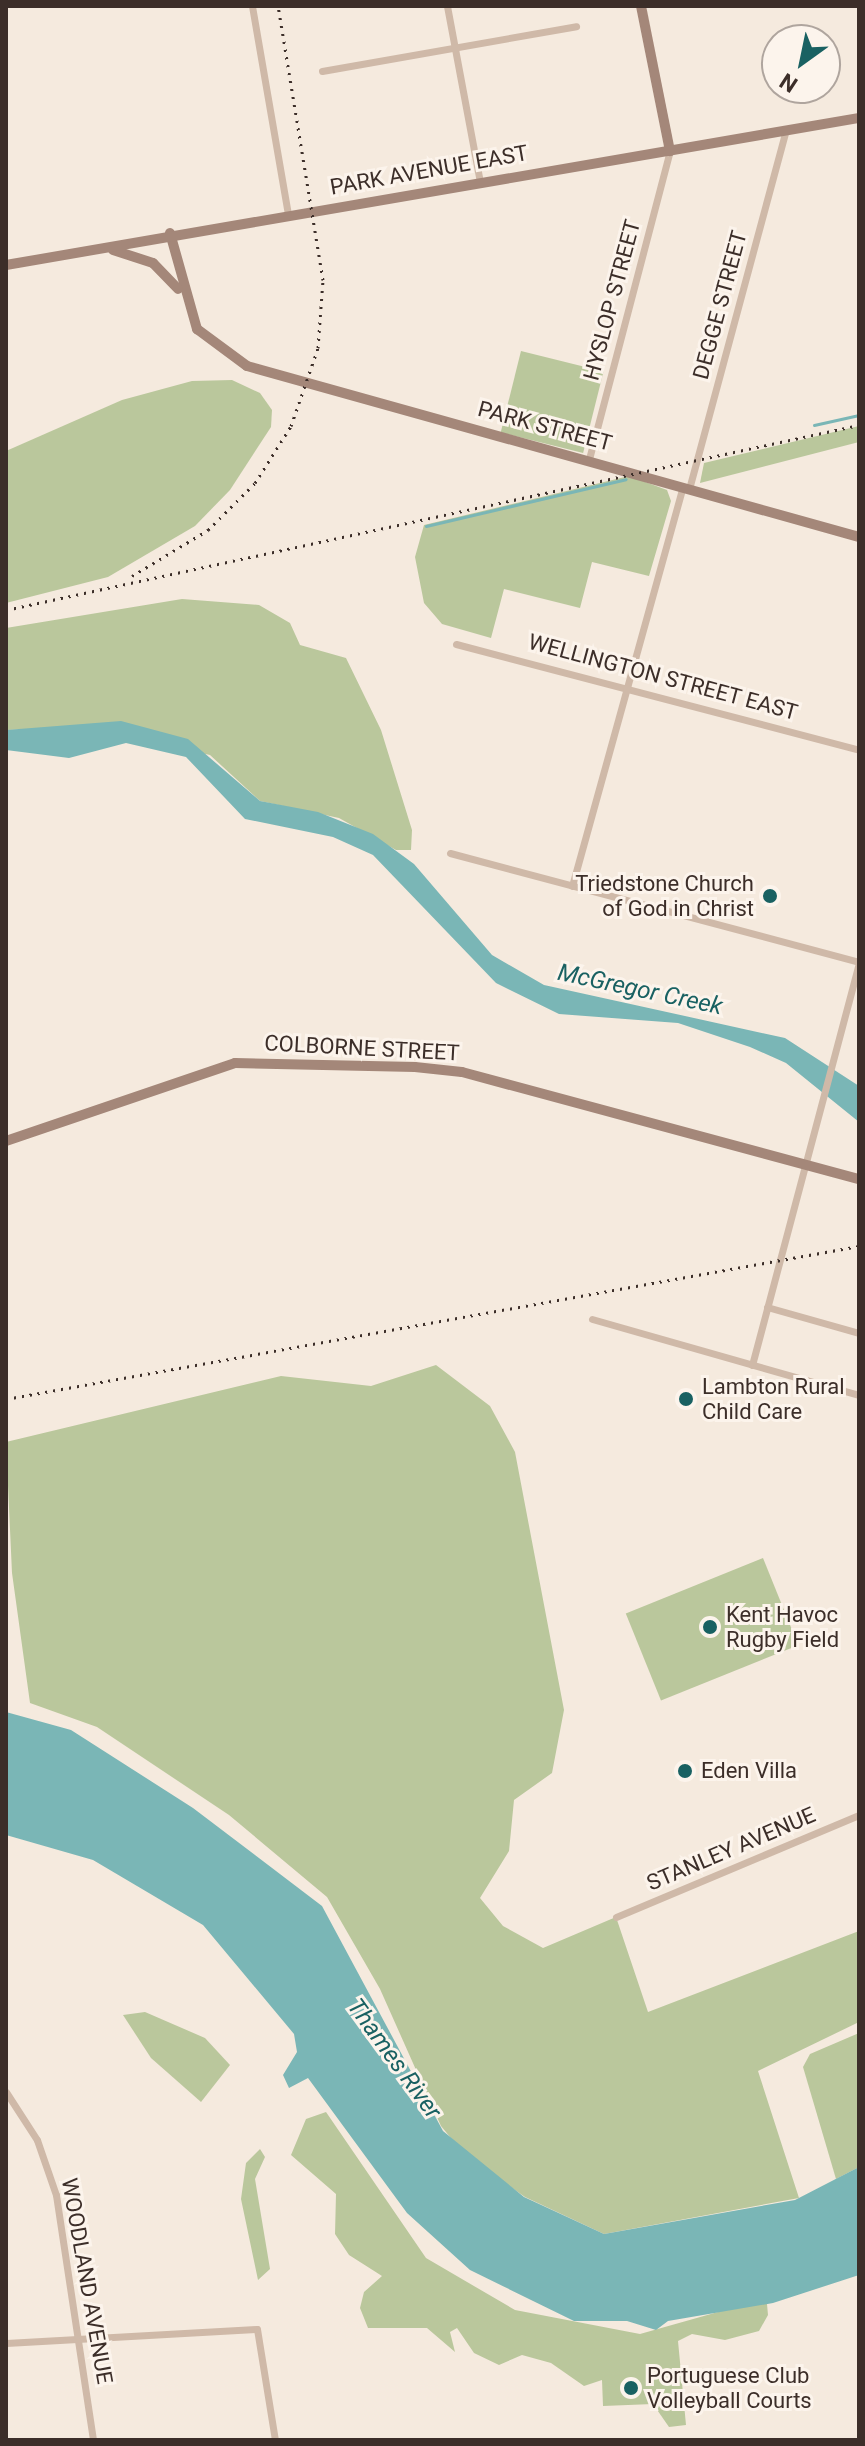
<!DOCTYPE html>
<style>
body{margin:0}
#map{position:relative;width:865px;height:2446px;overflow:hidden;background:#f5eade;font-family:Roboto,sans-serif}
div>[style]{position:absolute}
.green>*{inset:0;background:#bac79c;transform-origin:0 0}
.water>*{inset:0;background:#7ab6b6}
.stream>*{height:3px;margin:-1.5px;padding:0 1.5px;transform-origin:1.5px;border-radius:1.5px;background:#7ab6b6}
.street>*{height:7px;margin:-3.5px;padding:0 3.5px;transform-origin:3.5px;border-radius:3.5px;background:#cfb9a8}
.secondary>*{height:10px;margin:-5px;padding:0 5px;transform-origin:5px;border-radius:5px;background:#a48779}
.rail>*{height:3px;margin-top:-1.5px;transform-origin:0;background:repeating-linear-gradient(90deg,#3c2e29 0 2px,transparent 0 8px)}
.dots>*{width:22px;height:22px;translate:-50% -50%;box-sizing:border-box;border:4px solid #fcf4ec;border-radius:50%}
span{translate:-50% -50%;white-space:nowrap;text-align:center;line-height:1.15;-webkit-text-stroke:6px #fcf4ec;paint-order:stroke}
.street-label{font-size:22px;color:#3c2e29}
.poi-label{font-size:22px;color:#3c2e29}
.right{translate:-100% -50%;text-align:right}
.left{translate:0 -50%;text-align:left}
.water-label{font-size:24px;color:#196162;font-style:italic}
.frame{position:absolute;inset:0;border:8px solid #3c2e29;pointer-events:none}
.north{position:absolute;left:761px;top:24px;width:80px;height:80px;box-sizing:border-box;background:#fcf4ec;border:2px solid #afa59e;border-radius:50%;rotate:213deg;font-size:22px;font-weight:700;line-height:32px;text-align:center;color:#3c2e29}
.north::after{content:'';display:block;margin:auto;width:28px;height:36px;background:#196162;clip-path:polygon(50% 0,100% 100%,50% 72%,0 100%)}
</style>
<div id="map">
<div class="green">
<i style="left:521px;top:351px;width:85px;height:84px;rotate:14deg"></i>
<i style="clip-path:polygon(232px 380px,260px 393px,272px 410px,271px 427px,230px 490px,195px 526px,108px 577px,6px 603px,6px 451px,122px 400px,192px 381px)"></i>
<i style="clip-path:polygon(859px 426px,859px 442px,700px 483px,704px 463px)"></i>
<i style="clip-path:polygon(629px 476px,667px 490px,671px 501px,649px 576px,592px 562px,580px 608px,504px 589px,491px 638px,442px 624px,424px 603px,415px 557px,424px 525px)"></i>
<i style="clip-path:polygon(182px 599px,259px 605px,290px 623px,300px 645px,346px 658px,381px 730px,412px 830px,411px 850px,396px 850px,339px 818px,260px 801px,210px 755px,84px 727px,6px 730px,6px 628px)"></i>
<i style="clip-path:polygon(436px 1365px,490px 1406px,515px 1452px,564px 1710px,552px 1773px,514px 1800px,509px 1851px,480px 1898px,503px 1926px,543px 1948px,616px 1917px,648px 2012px,859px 1931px,859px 2022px,758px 2071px,799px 2198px,604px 2234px,525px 2197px,465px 2155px,441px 2126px,380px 1989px,327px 1897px,229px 1815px,97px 1727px,30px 1703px,12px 1573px,6px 1442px,281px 1376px,371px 1386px)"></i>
<i style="left:763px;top:1558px;width:94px;height:148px;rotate:68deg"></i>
<i style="clip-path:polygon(145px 2012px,205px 2038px,230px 2065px,201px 2102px,151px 2058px,123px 2015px)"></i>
<i style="clip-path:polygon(859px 2033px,859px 2167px,836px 2179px,803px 2067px,810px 2054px)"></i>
<i style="clip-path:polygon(326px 2112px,426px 2258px,515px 2310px,640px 2334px,757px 2301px,767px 2304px,768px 2315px,759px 2331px,725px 2340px,692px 2334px,678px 2341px,686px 2425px,669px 2427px,653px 2404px,603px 2406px,602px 2380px,584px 2386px,551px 2363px,522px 2355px,499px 2365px,474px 2353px,457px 2328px,450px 2332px,455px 2352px,427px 2328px,368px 2328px,360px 2308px,364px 2292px,382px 2276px,349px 2255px,335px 2234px,336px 2194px,291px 2155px,306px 2119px)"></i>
<i style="clip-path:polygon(260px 2149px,265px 2157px,255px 2179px,270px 2269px,258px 2280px,241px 2199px,246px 2163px)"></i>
</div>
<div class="water">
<i style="clip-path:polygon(121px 721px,188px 739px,260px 801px,318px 812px,373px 834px,414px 864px,492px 955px,544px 985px,785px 1038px,859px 1086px,859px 1122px,786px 1063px,750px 1047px,678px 1023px,559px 1014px,496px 983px,373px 855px,333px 837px,245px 819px,186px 757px,126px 743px,69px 758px,6px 750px,6px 730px)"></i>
<i style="clip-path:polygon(6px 1712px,71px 1730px,193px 1808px,322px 1906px,443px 2131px,524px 2197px,604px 2234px,795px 2200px,859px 2167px,859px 2275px,773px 2303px,668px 2321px,656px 2330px,627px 2321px,574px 2321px,470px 2270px,407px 2213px,308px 2078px,289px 2088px,283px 2075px,297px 2052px,294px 2034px,203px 1925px,93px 1860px,6px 1835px)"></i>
</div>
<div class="stream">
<i style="left:814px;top:425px;width:46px;rotate:-12.5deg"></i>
<i style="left:426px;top:526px;width:205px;rotate:-13.2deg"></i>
</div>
<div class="street">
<i style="left:252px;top:6px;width:211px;rotate:80.2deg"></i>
<i style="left:447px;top:6px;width:180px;rotate:79.4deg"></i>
<i style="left:322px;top:71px;width:258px;rotate:-10deg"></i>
<i style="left:589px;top:459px;width:318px;rotate:-75.3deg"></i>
<i style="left:689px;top:489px;width:372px;rotate:-74.9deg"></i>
<i style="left:456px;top:644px;width:417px;rotate:14.7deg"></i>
<i style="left:450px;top:853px;width:423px;rotate:14.9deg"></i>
<i style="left:572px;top:886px;width:414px;rotate:-74.5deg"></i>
<i style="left:767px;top:1307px;width:96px;rotate:15.8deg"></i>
<i style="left:592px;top:1319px;width:278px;rotate:15.9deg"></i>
<i style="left:752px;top:1365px;width:417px;rotate:-75.1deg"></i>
<i style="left:616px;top:1917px;width:264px;rotate:-22.8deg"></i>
<i style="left:6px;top:2092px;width:57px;rotate:57.1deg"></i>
<i style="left:37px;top:2140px;width:58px;rotate:70.9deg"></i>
<i style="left:56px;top:2195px;width:248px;rotate:81.4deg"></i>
<i style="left:6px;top:2343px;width:251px;rotate:-3.2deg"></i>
<i style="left:257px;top:2329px;width:112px;rotate:80.8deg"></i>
</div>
<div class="secondary">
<i style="left:641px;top:6px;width:148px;rotate:78.7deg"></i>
<i style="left:170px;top:233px;width:100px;rotate:74.3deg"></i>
<i style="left:197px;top:329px;width:62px;rotate:36.5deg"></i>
<i style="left:247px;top:366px;width:635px;rotate:15.61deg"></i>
<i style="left:113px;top:250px;width:42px;rotate:18deg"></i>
<i style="left:153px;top:263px;width:36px;rotate:46deg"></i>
<i style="left:6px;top:265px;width:866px;rotate:-9.78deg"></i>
<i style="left:6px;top:1141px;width:242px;rotate:-18.8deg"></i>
<i style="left:235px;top:1063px;width:180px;rotate:1.3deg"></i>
<i style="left:415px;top:1067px;width:47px;rotate:6.1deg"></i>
<i style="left:462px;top:1072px;width:411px;rotate:15.1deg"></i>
</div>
<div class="rail">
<i style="left:132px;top:576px;width:89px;rotate:-31.2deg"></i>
<i style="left:208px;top:530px;width:66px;rotate:-45deg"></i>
<i style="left:255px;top:483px;width:67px;rotate:-57.7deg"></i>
<i style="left:291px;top:426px;width:83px;rotate:-70.9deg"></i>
<i style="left:318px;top:348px;width:68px;rotate:-85.8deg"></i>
<i style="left:323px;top:280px;width:278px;rotate:-99.3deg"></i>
<i style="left:6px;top:610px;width:873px;rotate:-12.24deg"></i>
<i style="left:6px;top:1399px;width:867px;rotate:-10.17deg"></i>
</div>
<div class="dots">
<i style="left:770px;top:896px;background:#196162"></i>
<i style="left:686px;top:1399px;background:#196162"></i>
<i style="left:710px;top:1627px;background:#196162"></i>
<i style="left:685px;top:1771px;background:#196162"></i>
<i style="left:631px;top:2388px;background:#196162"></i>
</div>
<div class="street-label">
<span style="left:429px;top:170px;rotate:-10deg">PARK AVENUE EAST</span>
<span style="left:612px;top:300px;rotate:-75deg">HYSLOP STREET</span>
<span style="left:720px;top:305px;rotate:-75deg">DEGGE STREET</span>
<span style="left:545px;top:426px;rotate:15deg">PARK STREET</span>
<span style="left:663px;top:677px;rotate:15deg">WELLINGTON STREET EAST</span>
<span style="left:362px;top:1048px;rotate:3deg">COLBORNE STREET</span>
<span style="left:731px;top:1849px;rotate:-23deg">STANLEY AVENUE</span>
<span style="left:87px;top:2281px;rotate:80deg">WOODLAND AVENUE</span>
</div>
<div class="poi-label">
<span class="right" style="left:754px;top:896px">Triedstone Church<br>of God in Christ</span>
<span class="left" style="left:702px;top:1399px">Lambton Rural<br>Child Care</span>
<span class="left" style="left:726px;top:1627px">Kent Havoc<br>Rugby Field</span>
<span class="left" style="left:701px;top:1771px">Eden Villa</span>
<span class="left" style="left:647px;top:2388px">Portuguese Club<br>Volleyball Courts</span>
</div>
<div class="water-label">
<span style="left:640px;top:990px;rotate:12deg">McGregor Creek</span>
<span style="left:394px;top:2059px;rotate:54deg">Thames River</span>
</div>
<div class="frame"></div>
<div class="north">N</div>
</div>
